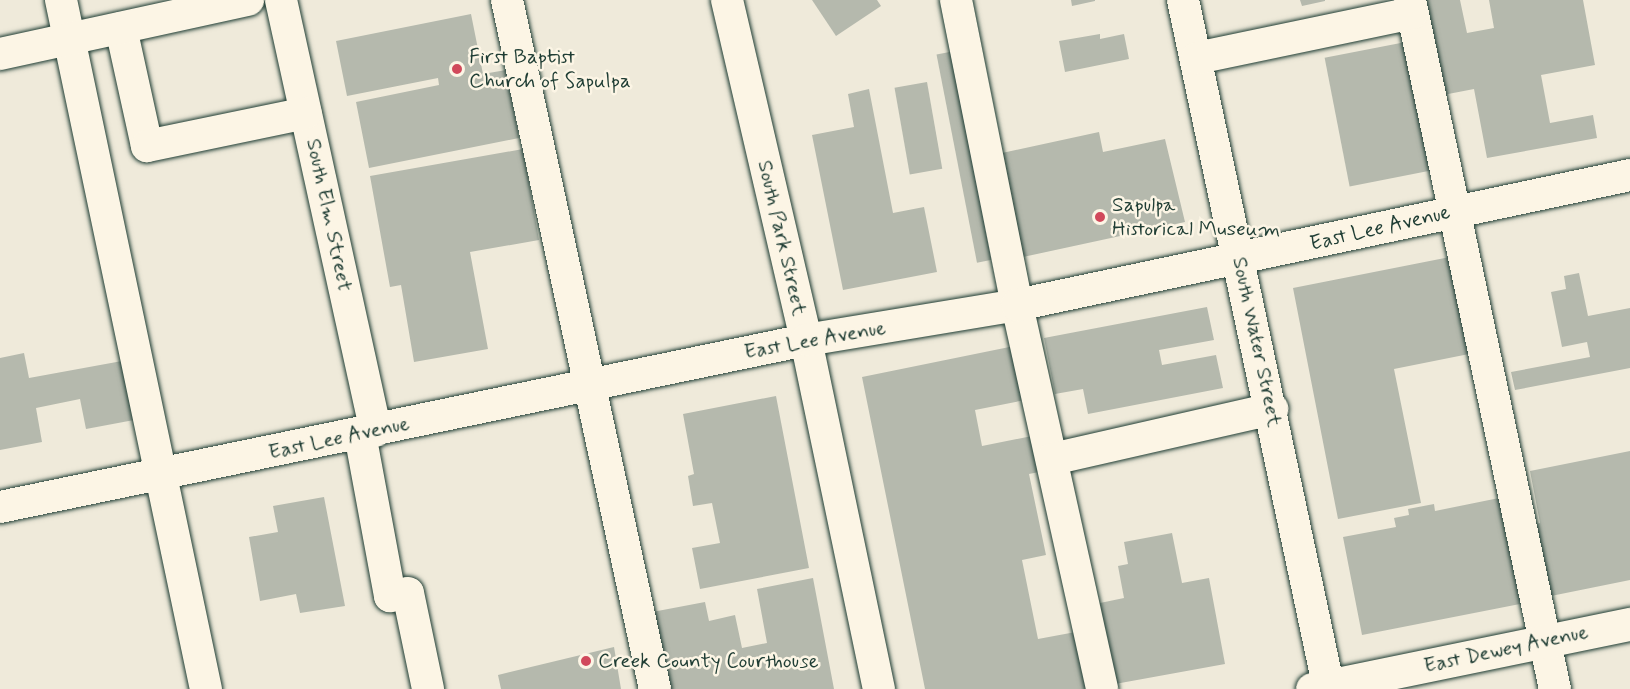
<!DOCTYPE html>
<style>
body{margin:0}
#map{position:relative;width:1630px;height:689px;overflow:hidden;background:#efeada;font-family:Mynerve,sans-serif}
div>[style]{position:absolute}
.building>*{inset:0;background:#b5b9ad;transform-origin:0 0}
.roads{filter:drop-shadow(0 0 2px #1f3d34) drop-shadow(0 0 2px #1f3d34)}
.minor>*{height:32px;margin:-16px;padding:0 16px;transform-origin:16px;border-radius:16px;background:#fcf5e5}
.major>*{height:33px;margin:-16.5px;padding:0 16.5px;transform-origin:16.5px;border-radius:16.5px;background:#fcf5e5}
.dots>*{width:16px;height:16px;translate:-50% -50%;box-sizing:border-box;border:3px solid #fcf5e5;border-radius:50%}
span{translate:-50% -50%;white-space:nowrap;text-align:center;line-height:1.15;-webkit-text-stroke:5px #fcf5e5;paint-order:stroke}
.poi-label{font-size:21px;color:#1f3d34}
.left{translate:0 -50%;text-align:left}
.street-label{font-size:21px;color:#1f3d34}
</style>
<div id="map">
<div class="building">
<i style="clip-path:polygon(812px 0,877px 0,881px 6px,836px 36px)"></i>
<i style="clip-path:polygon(1071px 0,1095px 0,1095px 1px,1072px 6px)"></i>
<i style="clip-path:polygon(1300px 0,1325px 0,1325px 1px,1302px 6px)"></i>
<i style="clip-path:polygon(1425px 0,1460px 0,1467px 33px,1494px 28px,1489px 0,1583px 0,1595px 65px,1541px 75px,1550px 123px,1593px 115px,1597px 138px,1487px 158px,1474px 89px,1443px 95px)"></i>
<i style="clip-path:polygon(471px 14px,483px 74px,506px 70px,519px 138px,369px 168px,356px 102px,439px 85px,438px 78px,347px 96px,336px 41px)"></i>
<i style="clip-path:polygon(1100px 34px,1100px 39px,1124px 34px,1129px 59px,1065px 72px,1059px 41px)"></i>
<i style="left:1411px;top:41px;width:131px;height:88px;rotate:79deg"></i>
<i style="left:965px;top:49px;width:212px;height:29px;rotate:79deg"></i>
<i style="left:927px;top:82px;width:88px;height:33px;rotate:80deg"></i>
<i style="clip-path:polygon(869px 89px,893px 213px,924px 207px,937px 272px,843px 290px,812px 135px,854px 127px,848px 94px)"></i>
<i style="clip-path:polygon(1099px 132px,1103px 152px,1165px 139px,1185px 222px,1023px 257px,1002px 153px)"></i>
<i style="clip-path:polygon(523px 149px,539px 240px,470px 252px,488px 349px,414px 362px,401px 285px,390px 287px,370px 176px)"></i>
<i style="clip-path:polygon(1455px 256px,1474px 353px,1394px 369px,1421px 503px,1338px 519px,1293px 288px)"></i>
<i style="clip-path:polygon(1579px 273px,1588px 316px,1630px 308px,1630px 368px,1515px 390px,1511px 372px,1590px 357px,1587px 342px,1562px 347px,1551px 292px,1566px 289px,1564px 276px)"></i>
<i style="clip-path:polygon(1207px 307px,1214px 340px,1159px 350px,1162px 365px,1216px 355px,1223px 388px,1088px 414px,1083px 389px,1055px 394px,1044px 338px)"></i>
<i style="clip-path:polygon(1024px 344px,1035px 398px,975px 410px,982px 446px,1042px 434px,1049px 470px,1029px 474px,1046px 555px,1022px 560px,1038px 639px,1081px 631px,1093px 689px,925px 689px,862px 377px)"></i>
<i style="clip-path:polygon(24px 353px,29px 378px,122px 361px,134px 420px,86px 429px,80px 399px,36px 408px,42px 442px,0 450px,0 358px)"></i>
<i style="clip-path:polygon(776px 396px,809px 568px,700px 589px,692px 548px,720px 543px,712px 503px,693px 506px,688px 476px,694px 474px,683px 414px)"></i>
<i style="clip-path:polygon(1630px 451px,1630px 580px,1546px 597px,1532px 525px,1540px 523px,1530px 471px)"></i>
<i style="clip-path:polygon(324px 497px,345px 606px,300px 613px,296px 594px,260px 601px,249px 537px,278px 532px,273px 506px)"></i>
<i style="clip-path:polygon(1504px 497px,1525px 603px,1362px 635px,1343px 537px,1396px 527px,1394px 518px,1409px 515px,1408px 509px,1434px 504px,1435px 511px)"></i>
<i style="clip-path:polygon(1172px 533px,1182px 583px,1209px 578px,1225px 664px,1115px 684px,1100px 603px,1124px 598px,1118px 566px,1128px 564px,1124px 542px)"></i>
<i style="clip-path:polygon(813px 578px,834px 689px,662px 689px,647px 613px,705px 602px,709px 621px,735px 615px,742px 648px,767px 643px,757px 589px)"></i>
<i style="clip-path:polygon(614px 647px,621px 689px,501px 689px,498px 675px)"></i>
</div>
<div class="roads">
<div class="minor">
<i style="left:61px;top:0;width:704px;rotate:78.12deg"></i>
<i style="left:281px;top:0;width:441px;rotate:77.6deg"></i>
<i style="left:507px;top:0;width:705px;rotate:77.88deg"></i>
<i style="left:727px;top:0;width:349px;rotate:76.9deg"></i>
<i style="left:806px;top:340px;width:357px;rotate:78.2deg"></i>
<i style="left:956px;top:0;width:311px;rotate:78.7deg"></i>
<i style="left:1017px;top:305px;width:393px;rotate:77.5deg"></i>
<i style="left:1183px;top:0;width:704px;rotate:78.04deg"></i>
<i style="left:1410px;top:0;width:704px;rotate:78.12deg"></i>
<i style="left:121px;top:28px;width:121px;rotate:77.6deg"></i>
<i style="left:147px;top:146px;width:162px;rotate:-11.7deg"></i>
<i style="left:0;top:54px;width:254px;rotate:-12.3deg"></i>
<i style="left:1197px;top:58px;width:220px;rotate:-11.8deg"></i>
<i style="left:360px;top:434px;width:165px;rotate:79.5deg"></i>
<i style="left:390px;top:596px;width:18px;rotate:-9deg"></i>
<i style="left:408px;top:593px;width:98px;rotate:78.2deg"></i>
<i style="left:1052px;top:459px;width:226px;rotate:-12.8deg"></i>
<i style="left:0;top:507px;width:823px;rotate:-11.71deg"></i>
<i style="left:806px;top:340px;width:214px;rotate:-9.4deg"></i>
<i style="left:1017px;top:305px;width:627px;rotate:-11.97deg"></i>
</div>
<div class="major">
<i style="left:1312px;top:689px;width:325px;rotate:-11.6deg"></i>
</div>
</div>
<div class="dots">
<i style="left:457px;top:69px;background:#d1495b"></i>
<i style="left:1100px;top:217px;background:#d1495b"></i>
<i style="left:586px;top:661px;background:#d1495b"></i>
</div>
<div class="poi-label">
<span class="left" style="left:469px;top:69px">First Baptist<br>Church of Sapulpa</span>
<span class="left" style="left:1112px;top:217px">Sapulpa<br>Historical Museum</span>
<span class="left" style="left:598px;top:661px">Creek County Courthouse</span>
</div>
<div class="street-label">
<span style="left:329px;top:215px;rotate:78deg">South Elm Street</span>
<span style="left:1380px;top:228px;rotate:-13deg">East Lee Avenue</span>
<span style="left:782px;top:238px;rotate:77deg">South Park Street</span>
<span style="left:815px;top:340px;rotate:-10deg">East Lee Avenue</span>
<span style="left:1257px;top:342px;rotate:78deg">South Water Street</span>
<span style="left:339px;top:438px;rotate:-12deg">East Lee Avenue</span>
<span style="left:1506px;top:649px;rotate:-12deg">East Dewey Avenue</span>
</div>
</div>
